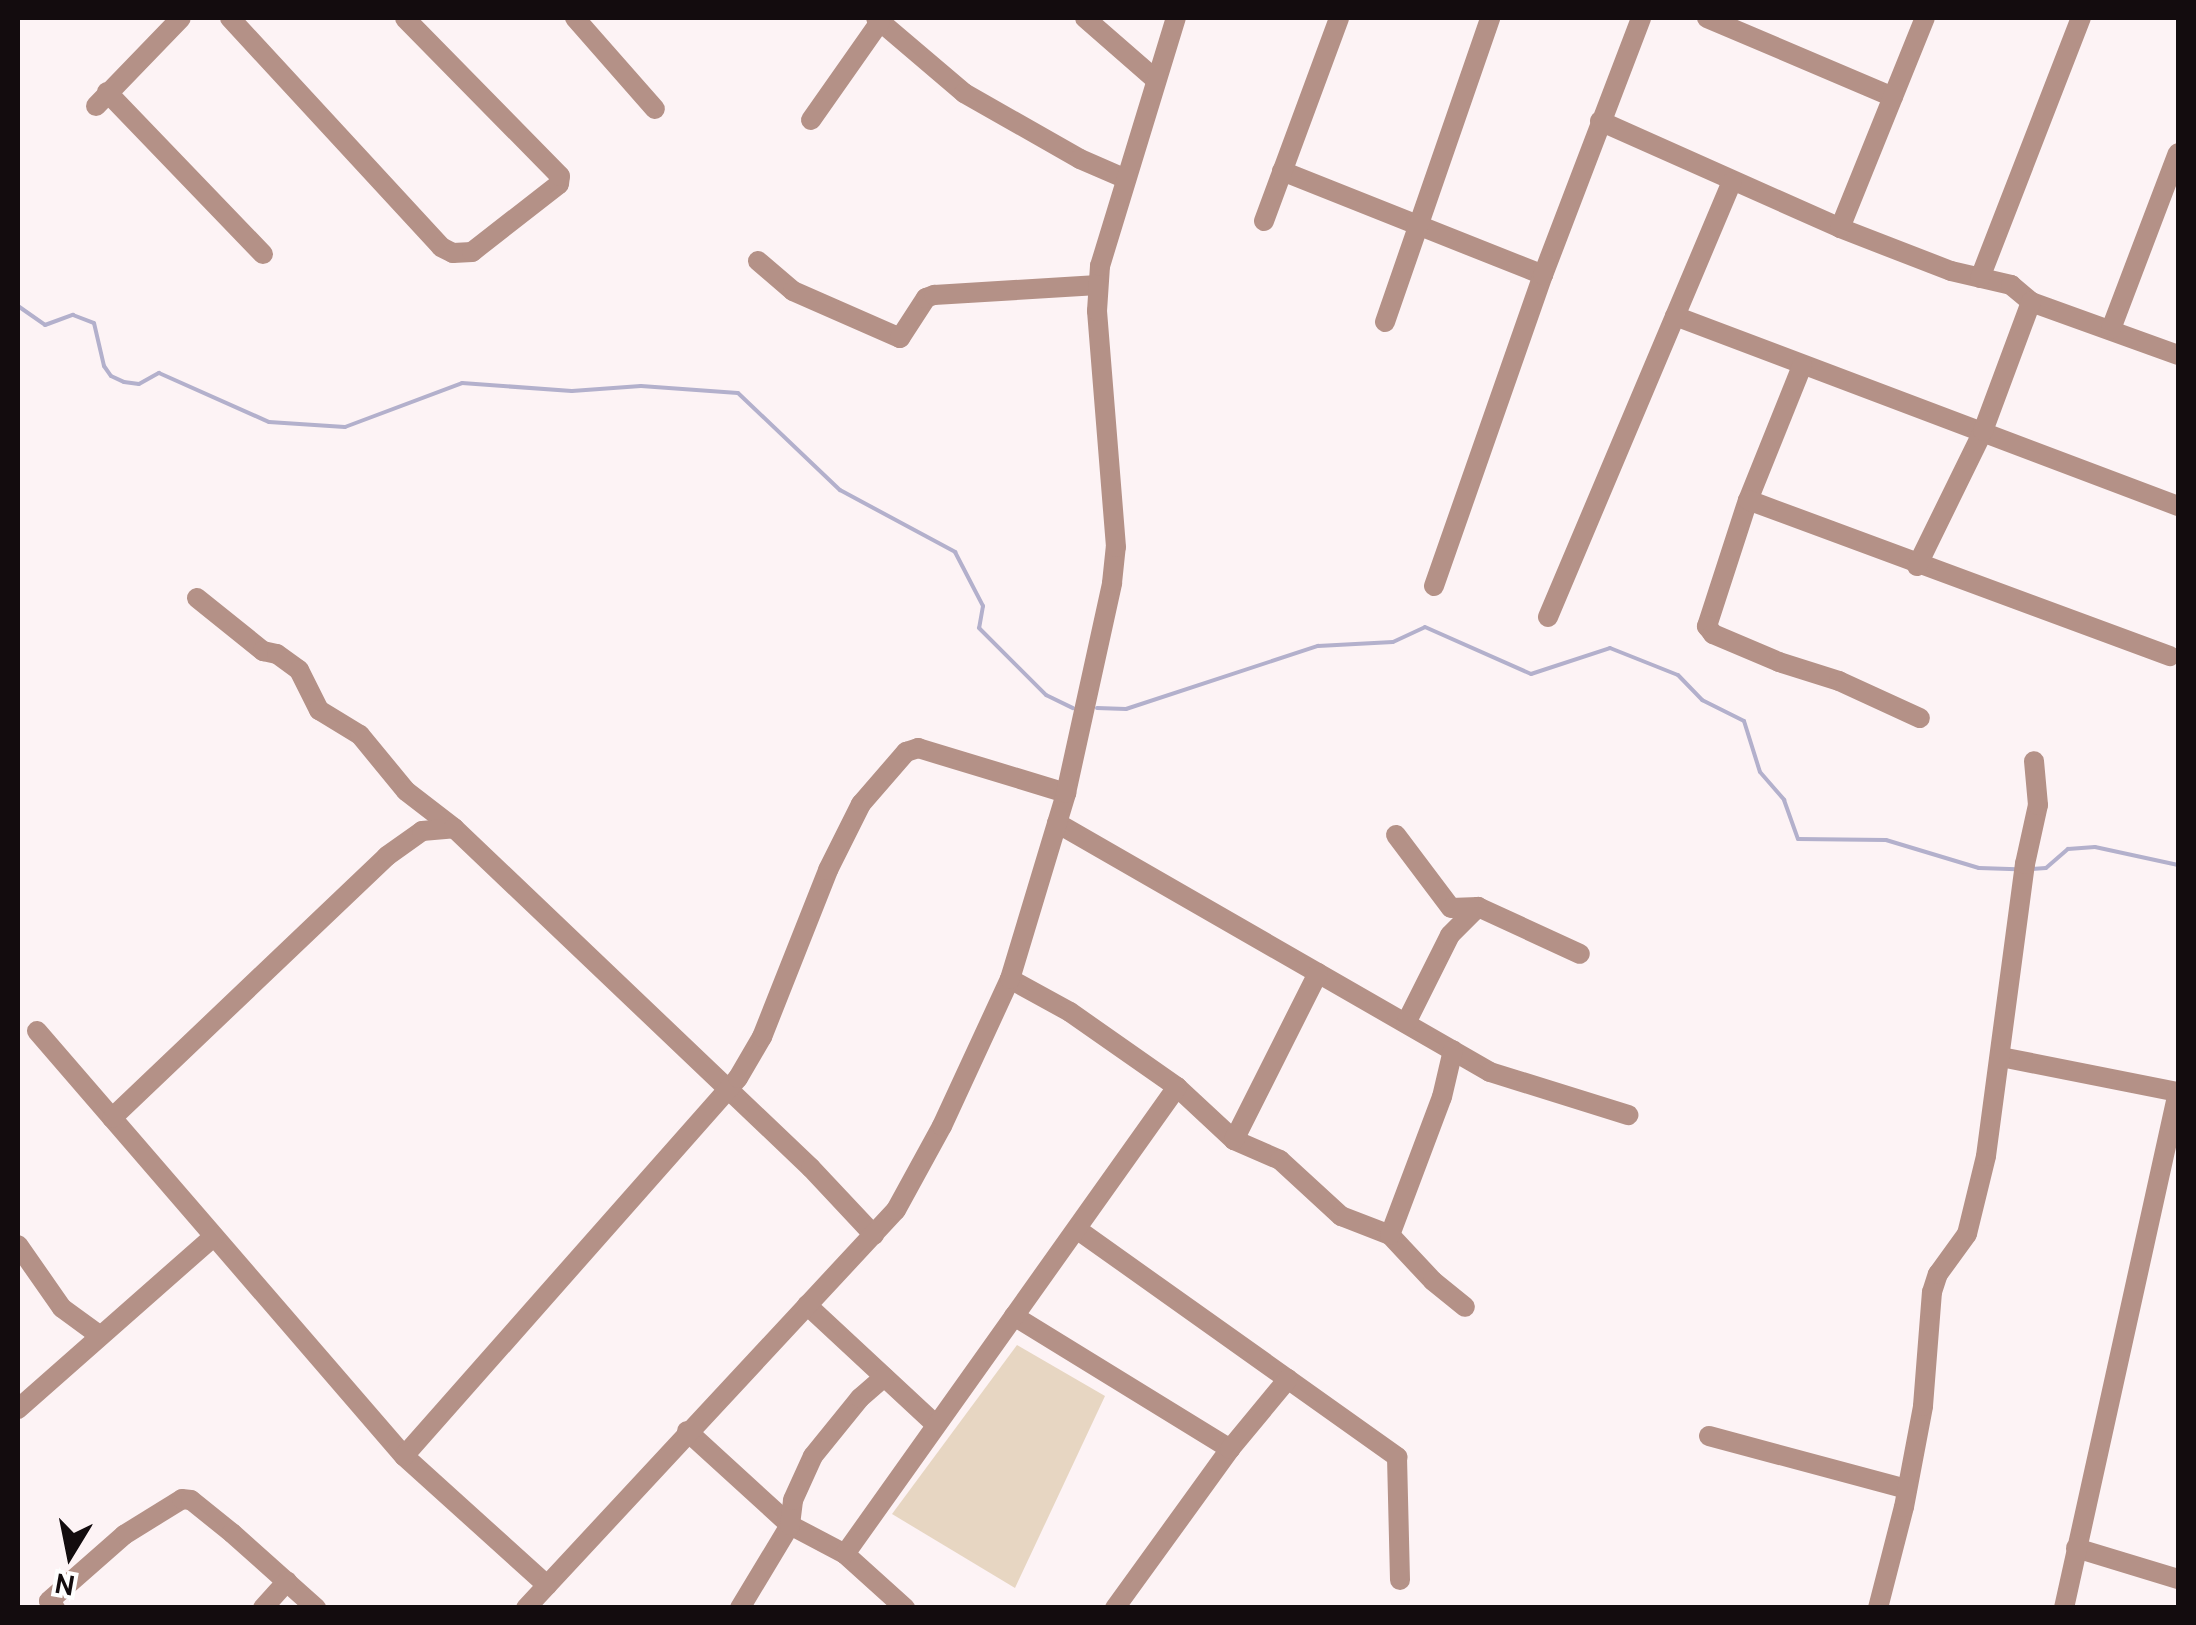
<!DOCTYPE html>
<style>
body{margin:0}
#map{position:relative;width:2196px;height:1625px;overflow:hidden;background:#fdf3f5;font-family:Cabin,sans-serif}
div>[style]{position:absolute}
.green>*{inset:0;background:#e7d6c2}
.stream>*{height:4px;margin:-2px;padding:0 2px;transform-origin:2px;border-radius:2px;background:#b3b0cc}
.minor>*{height:20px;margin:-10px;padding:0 10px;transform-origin:10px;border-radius:10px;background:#b49187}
span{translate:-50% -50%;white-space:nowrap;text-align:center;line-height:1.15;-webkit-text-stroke:8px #fff;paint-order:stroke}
.frame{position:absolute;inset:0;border:20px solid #130c0e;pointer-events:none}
.north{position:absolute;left:20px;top:1505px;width:100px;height:100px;-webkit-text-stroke:8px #fff;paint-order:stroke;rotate:190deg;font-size:28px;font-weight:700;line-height:40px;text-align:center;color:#130c0e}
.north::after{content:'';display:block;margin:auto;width:35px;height:45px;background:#130c0e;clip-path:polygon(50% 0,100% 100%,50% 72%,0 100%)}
</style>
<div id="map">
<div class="green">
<i style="clip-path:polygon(1017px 1345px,1105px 1396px,1015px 1588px,892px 1514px)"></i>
</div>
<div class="stream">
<i style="left:18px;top:306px;width:33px;rotate:35deg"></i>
<i style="left:45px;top:325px;width:30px;rotate:-20deg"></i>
<i style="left:73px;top:315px;width:22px;rotate:21deg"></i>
<i style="left:94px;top:323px;width:44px;rotate:76.9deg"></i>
<i style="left:104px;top:366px;width:12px;rotate:55deg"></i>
<i style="left:111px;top:376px;width:14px;rotate:25deg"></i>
<i style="left:124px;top:382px;width:15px;rotate:8deg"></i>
<i style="left:139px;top:384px;width:23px;rotate:-29deg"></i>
<i style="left:159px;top:373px;width:120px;rotate:24deg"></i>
<i style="left:269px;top:422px;width:76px;rotate:3.8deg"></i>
<i style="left:345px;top:427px;width:125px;rotate:-20.6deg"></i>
<i style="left:462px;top:383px;width:110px;rotate:4.2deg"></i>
<i style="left:572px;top:391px;width:69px;rotate:-4.1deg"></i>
<i style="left:641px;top:386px;width:97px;rotate:4.1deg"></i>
<i style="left:738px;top:393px;width:141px;rotate:43.6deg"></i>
<i style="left:840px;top:490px;width:131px;rotate:28.3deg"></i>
<i style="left:955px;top:552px;width:61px;rotate:62.6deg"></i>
<i style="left:983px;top:606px;width:22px;rotate:100deg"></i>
<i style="left:979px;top:628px;width:95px;rotate:45deg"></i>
<i style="left:1046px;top:695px;width:30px;rotate:26deg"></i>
<i style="left:1097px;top:708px;width:29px;rotate:2deg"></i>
<i style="left:1126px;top:709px;width:202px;rotate:-18.2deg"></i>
<i style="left:1318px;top:646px;width:75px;rotate:-3.1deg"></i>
<i style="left:1393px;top:642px;width:35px;rotate:-25deg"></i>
<i style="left:1425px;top:627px;width:116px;rotate:23.9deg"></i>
<i style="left:1531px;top:674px;width:83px;rotate:-18.2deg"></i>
<i style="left:1610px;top:648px;width:73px;rotate:21.7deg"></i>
<i style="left:1678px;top:675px;width:35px;rotate:46deg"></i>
<i style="left:1702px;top:700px;width:47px;rotate:26.6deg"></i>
<i style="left:1744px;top:721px;width:53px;rotate:72.6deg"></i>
<i style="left:1760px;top:772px;width:37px;rotate:49deg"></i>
<i style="left:1784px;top:800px;width:41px;rotate:70.3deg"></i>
<i style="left:1798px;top:839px;width:88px;rotate:0.7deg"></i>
<i style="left:1886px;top:840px;width:97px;rotate:16.8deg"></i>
<i style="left:1979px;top:868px;width:38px;rotate:2deg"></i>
<i style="left:2031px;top:869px;width:15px;rotate:-4deg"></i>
<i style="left:2046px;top:868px;width:29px;rotate:-41deg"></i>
<i style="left:2068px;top:849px;width:27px;rotate:-4deg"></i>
<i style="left:2095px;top:847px;width:85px;rotate:12.2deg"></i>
</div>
<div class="minor">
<i style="left:230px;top:18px;width:311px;rotate:47.3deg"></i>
<i style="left:441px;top:247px;width:13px;rotate:27deg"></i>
<i style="left:453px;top:253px;width:19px;rotate:-3deg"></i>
<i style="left:472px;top:252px;width:110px;rotate:-38deg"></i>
<i style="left:559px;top:184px;width:8px;rotate:-83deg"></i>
<i style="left:560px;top:176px;width:221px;rotate:-134.5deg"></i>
<i style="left:575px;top:18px;width:121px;rotate:48.7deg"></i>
<i style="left:876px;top:18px;width:116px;rotate:40.4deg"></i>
<i style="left:964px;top:93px;width:133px;rotate:29.6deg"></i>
<i style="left:1080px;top:159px;width:50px;rotate:23.5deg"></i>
<i style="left:1085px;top:18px;width:93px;rotate:41.1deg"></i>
<i style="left:1707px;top:18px;width:202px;rotate:23deg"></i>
<i style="left:107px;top:92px;width:225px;rotate:46.1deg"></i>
<i style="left:96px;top:106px;width:122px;rotate:-46deg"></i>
<i style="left:811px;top:120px;width:120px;rotate:-54.9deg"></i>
<i style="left:1600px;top:121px;width:263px;rotate:24deg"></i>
<i style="left:1840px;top:228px;width:119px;rotate:21.2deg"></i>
<i style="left:1951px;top:271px;width:62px;rotate:13.1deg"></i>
<i style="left:2011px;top:285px;width:26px;rotate:40deg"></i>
<i style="left:2031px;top:302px;width:156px;rotate:19.8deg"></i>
<i style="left:1282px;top:171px;width:281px;rotate:21.7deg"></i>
<i style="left:1264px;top:221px;width:216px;rotate:-69.7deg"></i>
<i style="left:1840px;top:228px;width:227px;rotate:-68deg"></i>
<i style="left:758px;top:261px;width:46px;rotate:40.6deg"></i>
<i style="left:793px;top:291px;width:117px;rotate:23.7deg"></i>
<i style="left:900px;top:338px;width:48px;rotate:-57deg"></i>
<i style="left:926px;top:298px;width:9px;rotate:-21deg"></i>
<i style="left:934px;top:295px;width:164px;rotate:-3.5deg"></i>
<i style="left:1980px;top:278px;width:279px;rotate:-68.8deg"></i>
<i style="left:1675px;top:316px;width:538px;rotate:20.69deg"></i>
<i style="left:1385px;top:322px;width:322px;rotate:-70.9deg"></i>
<i style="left:2111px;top:329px;width:188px;rotate:-69.2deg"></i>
<i style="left:1802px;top:366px;width:144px;rotate:111.9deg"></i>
<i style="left:1748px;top:500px;width:133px;rotate:108deg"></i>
<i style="left:1707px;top:626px;width:10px;rotate:53deg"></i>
<i style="left:1713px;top:634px;width:72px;rotate:23deg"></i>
<i style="left:1779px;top:662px;width:63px;rotate:17.6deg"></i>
<i style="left:1839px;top:681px;width:89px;rotate:24.6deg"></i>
<i style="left:1748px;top:500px;width:450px;rotate:20.3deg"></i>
<i style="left:1917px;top:566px;width:150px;rotate:-63.9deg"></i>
<i style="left:1983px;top:431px;width:138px;rotate:-69.6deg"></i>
<i style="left:1434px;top:586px;width:330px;rotate:-70.7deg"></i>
<i style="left:1543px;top:275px;width:275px;rotate:-69.1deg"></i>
<i style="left:197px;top:598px;width:85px;rotate:38.8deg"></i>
<i style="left:263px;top:651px;width:14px;rotate:12deg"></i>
<i style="left:277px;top:654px;width:27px;rotate:36deg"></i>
<i style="left:299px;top:670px;width:45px;rotate:63.4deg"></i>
<i style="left:319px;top:710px;width:48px;rotate:31.4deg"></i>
<i style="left:360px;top:735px;width:72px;rotate:50.6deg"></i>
<i style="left:406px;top:791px;width:61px;rotate:37.6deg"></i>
<i style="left:1548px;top:617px;width:472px;rotate:-67.1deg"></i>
<i style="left:1057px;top:823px;width:499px;rotate:29.9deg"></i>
<i style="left:1490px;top:1072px;width:145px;rotate:17.3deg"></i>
<i style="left:1396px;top:835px;width:91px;rotate:53deg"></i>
<i style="left:1451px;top:908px;width:27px;rotate:-2deg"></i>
<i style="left:1478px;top:907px;width:112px;rotate:24.7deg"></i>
<i style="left:1010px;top:979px;width:68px;rotate:28.8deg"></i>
<i style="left:1070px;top:1012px;width:131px;rotate:35deg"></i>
<i style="left:1177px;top:1087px;width:78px;rotate:42.9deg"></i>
<i style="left:1234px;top:1140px;width:50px;rotate:23.5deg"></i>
<i style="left:1280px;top:1160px;width:83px;rotate:42.6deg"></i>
<i style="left:1341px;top:1216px;width:53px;rotate:21.2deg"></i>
<i style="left:1390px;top:1235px;width:63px;rotate:46.9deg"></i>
<i style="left:1433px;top:1281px;width:41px;rotate:39.1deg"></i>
<i style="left:1406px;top:1023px;width:98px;rotate:-63.4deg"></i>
<i style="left:1450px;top:935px;width:40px;rotate:-45deg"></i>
<i style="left:37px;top:1031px;width:562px;rotate:49.19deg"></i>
<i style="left:404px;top:1456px;width:193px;rotate:42.1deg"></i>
<i style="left:2001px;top:1057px;width:180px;rotate:11.2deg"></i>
<i style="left:112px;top:1118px;width:380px;rotate:-43.6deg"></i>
<i style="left:387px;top:856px;width:43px;rotate:-35.5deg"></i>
<i style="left:422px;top:831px;width:32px;rotate:-5deg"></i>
<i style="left:454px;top:828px;width:493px;rotate:43.6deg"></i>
<i style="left:811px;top:1168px;width:92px;rotate:46.8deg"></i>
<i style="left:1234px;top:1140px;width:187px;rotate:-63.3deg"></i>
<i style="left:1078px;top:1230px;width:392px;rotate:35.4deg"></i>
<i style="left:1397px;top:1457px;width:123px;rotate:88.6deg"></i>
<i style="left:1390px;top:1235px;width:147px;rotate:-69.4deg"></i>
<i style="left:1442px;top:1097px;width:48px;rotate:-76.8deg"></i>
<i style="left:18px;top:1245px;width:77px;rotate:55.1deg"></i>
<i style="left:62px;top:1308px;width:46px;rotate:36.1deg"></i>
<i style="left:807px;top:1305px;width:173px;rotate:42.9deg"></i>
<i style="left:1014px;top:1316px;width:254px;rotate:31.6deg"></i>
<i style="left:18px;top:1409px;width:261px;rotate:-41.4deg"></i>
<i style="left:687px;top:1431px;width:139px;rotate:42.4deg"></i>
<i style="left:790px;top:1525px;width:62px;rotate:27.8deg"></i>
<i style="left:845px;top:1554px;width:81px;rotate:42deg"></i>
<i style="left:1709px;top:1436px;width:205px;rotate:15deg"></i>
<i style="left:404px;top:1456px;width:504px;rotate:-48.54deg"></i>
<i style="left:738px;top:1078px;width:48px;rotate:-59.7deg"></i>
<i style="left:762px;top:1037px;width:180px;rotate:-68.4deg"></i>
<i style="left:828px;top:870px;width:74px;rotate:-63.4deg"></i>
<i style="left:861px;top:804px;width:69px;rotate:-49.1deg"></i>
<i style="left:906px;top:752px;width:13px;rotate:-18deg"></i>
<i style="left:918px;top:748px;width:155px;rotate:16.9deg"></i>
<i style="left:2076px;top:1548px;width:107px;rotate:16.9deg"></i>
<i style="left:845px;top:1554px;width:573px;rotate:-54.59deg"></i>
<i style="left:55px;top:1608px;width:9px;rotate:-131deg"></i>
<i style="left:49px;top:1601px;width:100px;rotate:-41.3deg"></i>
<i style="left:124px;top:1535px;width:68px;rotate:-31.8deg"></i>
<i style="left:182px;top:1499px;width:9px;rotate:6deg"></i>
<i style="left:191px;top:1500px;width:53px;rotate:38.8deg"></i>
<i style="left:232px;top:1533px;width:113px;rotate:41.8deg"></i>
<i style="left:263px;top:1608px;width:36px;rotate:-48deg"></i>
<i style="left:526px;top:1608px;width:543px;rotate:-47.09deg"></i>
<i style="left:896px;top:1210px;width:96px;rotate:-61.3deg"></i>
<i style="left:942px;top:1126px;width:162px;rotate:-65.2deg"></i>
<i style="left:1010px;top:979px;width:194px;rotate:-73.2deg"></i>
<i style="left:1066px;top:793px;width:215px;rotate:-77.6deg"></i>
<i style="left:1112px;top:583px;width:36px;rotate:-84deg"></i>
<i style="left:1116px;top:547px;width:237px;rotate:-94.6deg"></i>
<i style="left:1097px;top:311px;width:45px;rotate:-86.2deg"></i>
<i style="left:1100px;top:266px;width:259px;rotate:-73deg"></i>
<i style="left:740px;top:1608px;width:97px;rotate:-58.9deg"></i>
<i style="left:790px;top:1525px;width:25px;rotate:-83deg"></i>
<i style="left:793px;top:1500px;width:48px;rotate:-65.6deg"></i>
<i style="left:813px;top:1456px;width:75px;rotate:-51deg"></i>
<i style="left:860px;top:1398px;width:32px;rotate:-41deg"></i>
<i style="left:1115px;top:1608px;width:196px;rotate:-54.1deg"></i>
<i style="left:1230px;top:1449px;width:91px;rotate:-50.4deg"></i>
<i style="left:1878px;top:1608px;width:104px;rotate:-75.6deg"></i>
<i style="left:1904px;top:1507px;width:103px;rotate:-79.3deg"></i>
<i style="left:1923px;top:1406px;width:114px;rotate:-85.5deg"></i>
<i style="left:1932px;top:1292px;width:19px;rotate:-72deg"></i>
<i style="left:1938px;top:1274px;width:49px;rotate:-54.1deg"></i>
<i style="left:1967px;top:1234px;width:80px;rotate:-76.3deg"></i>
<i style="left:1986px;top:1156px;width:295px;rotate:-82.4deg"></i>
<i style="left:2025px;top:864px;width:60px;rotate:-77.6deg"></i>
<i style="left:2038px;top:805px;width:44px;rotate:-95.2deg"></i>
<i style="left:2064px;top:1608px;width:528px;rotate:-77.54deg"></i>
</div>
<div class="frame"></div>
<div class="north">N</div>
</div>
